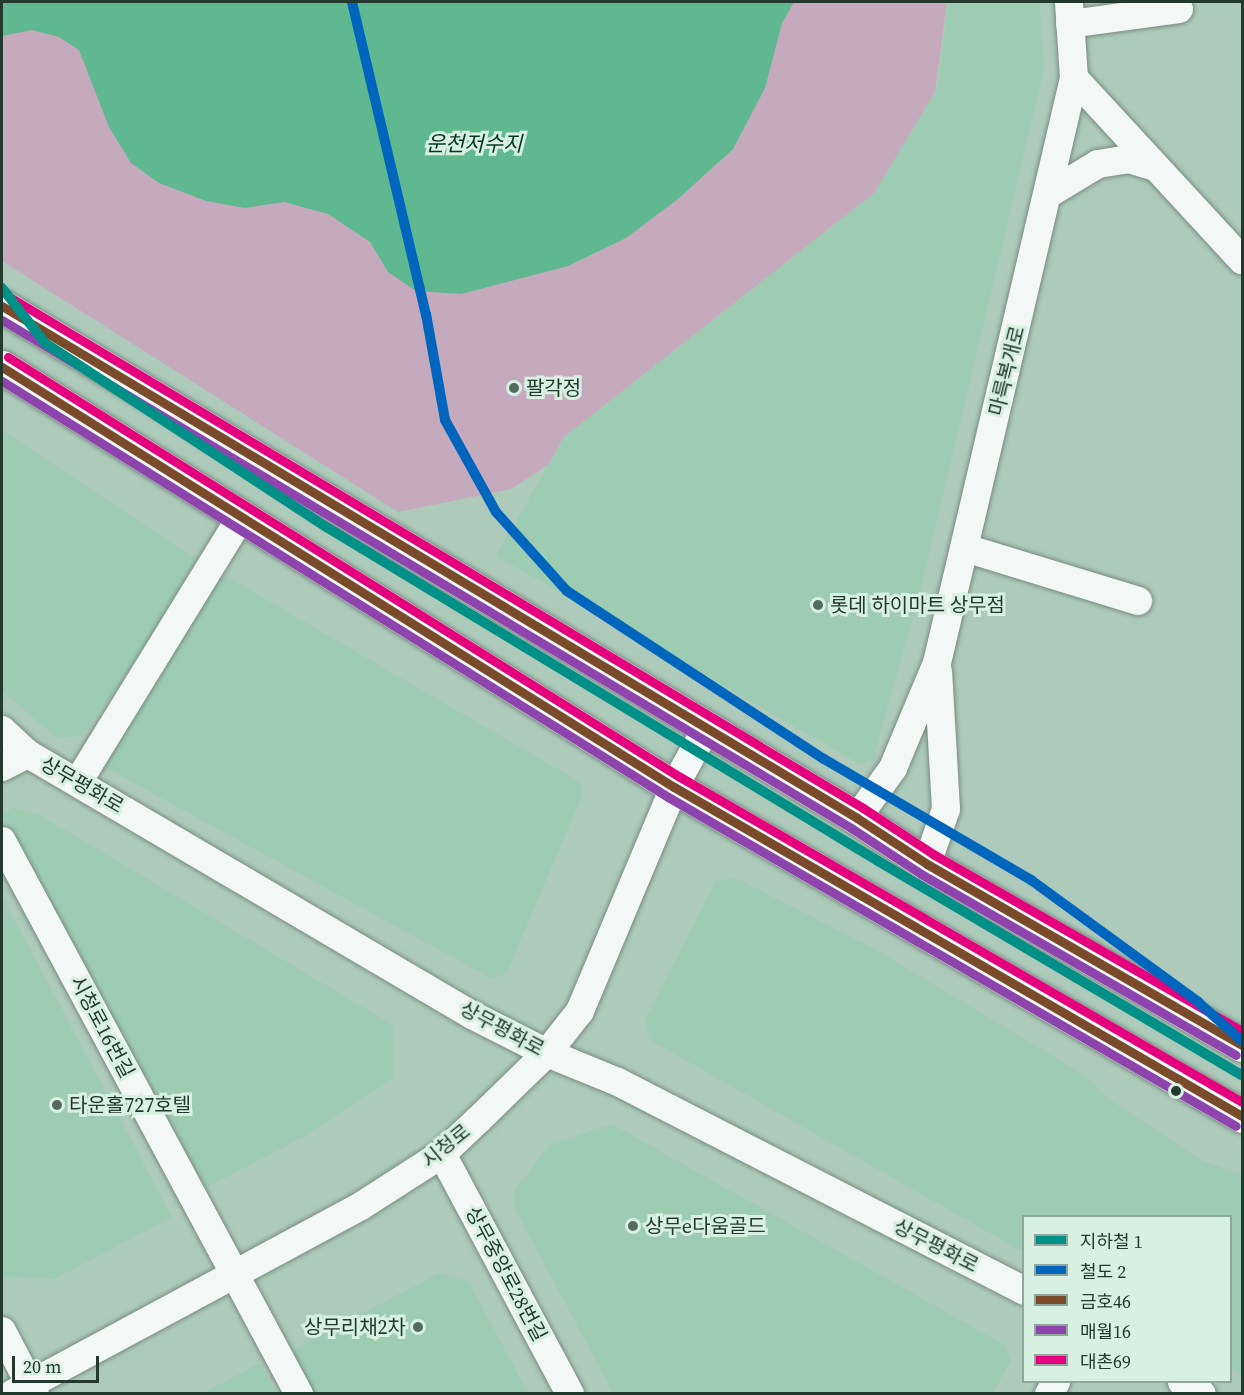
<!DOCTYPE html>
<meta charset="utf-8">
<style>
body{margin:0}
#map{position:relative;width:1244px;height:1395px;overflow:hidden;background:#aecabb;font-family:"Source Serif 4","Noto Sans KR",serif}
div>[style]{position:absolute}
.built>*{inset:0;background:#9eccb3}
.green>*{inset:0;background:#c5aabd}
.water>*{inset:0;background:#5fb890}
.roads{filter:drop-shadow(0 0 2px #768c81) drop-shadow(0 0 2px #768c81)}
.minor>*{height:28px;margin:-14px;padding:0 14px;transform-origin:14px;border-radius:14px;background:#f3f7f5}
.major>*{height:33px;margin:-16.5px;padding:0 16.5px;transform-origin:16.5px;border-radius:16.5px;background:#f3f7f5}
.bus-1>*{height:9px;margin:-4.5px;padding:0 4.5px;transform-origin:4.5px;border-radius:4.5px;background:#7a4b2a}
.bus-2>*{height:9px;margin:-4.5px;padding:0 4.5px;transform-origin:4.5px;border-radius:4.5px;background:#8e44ad}
.bus-3>*{height:9px;margin:-4.5px;padding:0 4.5px;transform-origin:4.5px;border-radius:4.5px;background:#e5007d}
.rail-1>*{height:10px;margin:-5px;padding:0 5px;transform-origin:5px;border-radius:5px;background:#0065bd}
.metro-1>*{height:10px;margin:-5px;padding:0 5px;transform-origin:5px;border-radius:5px;background:#009088}
.dots>*{width:16px;height:16px;translate:-50% -50%;box-sizing:border-box;border:3px solid #d7f0e2;border-radius:50%}
span{translate:-50% -50%;white-space:nowrap;text-align:center;line-height:1.15;-webkit-text-stroke:6px #d7f0e2;paint-order:stroke}
.street-label{font-size:20px;color:#24392e}
.poi-label{font-size:20px;color:#24392e}
.left{translate:0 -50%;text-align:left}
.right{translate:-100% -50%;text-align:right}
.water-label{font-size:21px;color:#023621;font-style:italic}
.frame{position:absolute;inset:0;border:3px solid #24392e;pointer-events:none}
.legend{position:absolute;left:1022px;top:1215px;width:210px;height:168px;box-sizing:border-box;background:#d7f0e2;border:2px solid #8fa79a;margin:0;padding:8px 10px;list-style:none;font-size:18px;color:#24392e}
.legend li{display:flex;align-items:center;gap:12px;height:30px}
.legend b{width:30px;border:2px solid #8fa79a}
.scale{position:absolute;left:12px;top:1356px;width:87px;height:27px;box-sizing:border-box;border:3px solid #24392e;border-top:0;padding-left:8px;font-size:18px;line-height:21px;white-space:nowrap;color:#24392e;-webkit-text-stroke:4px #d7f0e2;paint-order:stroke}
</style>
<div id="map">
<div class="built">
<i style="clip-path:polygon(948px 2px,1040px 2px,1044px 70px,920px 592px,873px 760px,860px 764px,496px 556px,564px 437px,874px 193px,938px 86px)"></i>
<i style="clip-path:polygon(2px 430px,206px 565px,82px 736px,57px 738px,2px 691px)"></i>
<i style="clip-path:polygon(228px 577px,580px 782px,583px 793px,507px 973px,492px 979px,108px 769px,106px 752px,217px 578px)"></i>
<i style="clip-path:polygon(14px 807px,40px 815px,393px 1025px,394px 1078px,303px 1137px,206px 1188px,2px 814px)"></i>
<i style="clip-path:polygon(736px 878px,875px 949px,1086px 1076px,1107px 1098px,1203px 1161px,1242px 1175px,1242px 1377px,1231px 1370px,1230px 1216px,1024px 1216px,1023px 1252px,650px 1040px,644px 1022px,716px 881px)"></i>
<i style="clip-path:polygon(2px 896px,172px 1217px,55px 1279px,5px 1277px,2px 1270px)"></i>
<i style="clip-path:polygon(612px 1124px,1005px 1345px,1011px 1361px,993px 1393px,613px 1393px,514px 1207px,515px 1190px,550px 1144px)"></i>
<i style="clip-path:polygon(439px 1273px,469px 1282px,528px 1393px,310px 1393px,289px 1352px)"></i>
<i style="clip-path:polygon(260px 1363px,276px 1393px,203px 1393px)"></i>
</div>
<div class="green">
<i style="clip-path:polygon(2px 2px,947px 2px,935px 92px,874px 193px,564px 437px,548px 465px,511px 489px,398px 512px,2px 261px)"></i>
</div>
<div class="water">
<i style="clip-path:polygon(2px 2px,794px 2px,782px 23px,765px 88px,733px 149px,678px 199px,626px 238px,568px 266px,461px 294px,416px 291px,388px 272px,370px 242px,328px 214px,284px 202px,245px 208px,206px 201px,159px 183px,131px 163px,109px 127px,79px 50px,59px 37px,32px 30px,2px 36px)"></i>
</div>
<div class="roads">
<div class="minor">
<i style="left:1070px;top:24px;width:110px;rotate:-7.8deg"></i>
<i style="left:1074px;top:78px;width:248px;rotate:47.3deg"></i>
<i style="left:1050px;top:193px;width:56px;rotate:-31.1deg"></i>
<i style="left:1098px;top:164px;width:31px;rotate:-9deg"></i>
<i style="left:1129px;top:159px;width:28px;rotate:17deg"></i>
<i style="left:965px;top:548px;width:181px;rotate:17deg"></i>
<i style="left:2px;top:730px;width:35px;rotate:43deg"></i>
<i style="left:28px;top:754px;width:515px;rotate:30.45deg"></i>
<i style="left:472px;top:1015px;width:84px;rotate:26.9deg"></i>
<i style="left:547px;top:1053px;width:77px;rotate:22.2deg"></i>
<i style="left:618px;top:1082px;width:457px;rotate:27.2deg"></i>
<i style="left:2px;top:767px;width:29px;rotate:-27deg"></i>
<i style="left:78px;top:782px;width:309px;rotate:-58.4deg"></i>
<i style="left:857px;top:818px;width:62px;rotate:-54.2deg"></i>
<i style="left:893px;top:768px;width:114px;rotate:-67.3deg"></i>
<i style="left:937px;top:663px;width:601px;rotate:-76.82deg"></i>
<i style="left:1074px;top:78px;width:76px;rotate:-93.8deg"></i>
<i style="left:2px;top:841px;width:628px;rotate:61.76deg"></i>
<i style="left:927px;top:864px;width:58px;rotate:-70.9deg"></i>
<i style="left:946px;top:809px;width:137px;rotate:-93.3deg"></i>
<i style="left:442px;top:1154px;width:272px;rotate:61.9deg"></i>
<i style="left:2px;top:1331px;width:71px;rotate:62.4deg"></i>
<i style="left:1182px;top:1382px;width:23px;rotate:31deg"></i>
<i style="left:12px;top:1394px;width:396px;rotate:-28.3deg"></i>
<i style="left:361px;top:1206px;width:96px;rotate:-32.7deg"></i>
<i style="left:442px;top:1154px;width:50px;rotate:-43.4deg"></i>
<i style="left:478px;top:1120px;width:96px;rotate:-44.2deg"></i>
<i style="left:547px;top:1053px;width:53px;rotate:-51.8deg"></i>
<i style="left:580px;top:1011px;width:243px;rotate:-67.2deg"></i>
<i style="left:674px;top:787px;width:66px;rotate:-61.1deg"></i>
<i style="left:1049px;top:1394px;width:14px;rotate:-60deg"></i>
</div>
<div class="major">
<i style="left:2px;top:306px;width:997px;rotate:30.91deg"></i>
<i style="left:857px;top:818px;width:84px;rotate:33.3deg"></i>
<i style="left:927px;top:864px;width:363px;rotate:29.9deg"></i>
<i style="left:2px;top:367px;width:792px;rotate:32.01deg"></i>
<i style="left:674px;top:787px;width:656px;rotate:30.08deg"></i>
</div>
</div>
<div class="bus-1">
<i style="left:2px;top:306px;width:997px;rotate:30.91deg"></i>
<i style="left:857px;top:818px;width:84px;rotate:33.3deg"></i>
<i style="left:927px;top:864px;width:363px;rotate:29.9deg"></i>
<i style="left:2px;top:367px;width:792px;rotate:32.01deg"></i>
<i style="left:674px;top:787px;width:656px;rotate:30.08deg"></i>
</div>
<div class="bus-2">
<i style="left:2px;top:320px;width:989px;rotate:30.89deg"></i>
<i style="left:851px;top:828px;width:84px;rotate:33.3deg"></i>
<i style="left:921px;top:874px;width:363px;rotate:29.9deg"></i>
<i style="left:2px;top:381px;width:785px;rotate:31.99deg"></i>
<i style="left:668px;top:797px;width:656px;rotate:30.08deg"></i>
</div>
<div class="bus-3">
<i style="left:8px;top:296px;width:997px;rotate:30.91deg"></i>
<i style="left:863px;top:808px;width:84px;rotate:33.3deg"></i>
<i style="left:933px;top:854px;width:356px;rotate:29.8deg"></i>
<i style="left:8px;top:357px;width:792px;rotate:32.01deg"></i>
<i style="left:680px;top:777px;width:649px;rotate:30.04deg"></i>
</div>
<div class="rail-1">
<i style="left:352px;top:2px;width:321px;rotate:76.7deg"></i>
<i style="left:426px;top:314px;width:108px;rotate:79.8deg"></i>
<i style="left:445px;top:420px;width:105px;rotate:61deg"></i>
<i style="left:496px;top:512px;width:106px;rotate:48.1deg"></i>
<i style="left:567px;top:591px;width:307px;rotate:33.2deg"></i>
<i style="left:824px;top:759px;width:240px;rotate:30.3deg"></i>
<i style="left:1031px;top:880px;width:207px;rotate:36.1deg"></i>
<i style="left:1198px;top:1002px;width:59px;rotate:41.6deg"></i>
</div>
<div class="metro-1">
<i style="left:2px;top:288px;width:70px;rotate:52deg"></i>
<i style="left:45px;top:343px;width:338px;rotate:33.2deg"></i>
<i style="left:328px;top:528px;width:643px;rotate:31.19deg"></i>
<i style="left:878px;top:861px;width:422px;rotate:30.5deg"></i>
</div>
<div class="dots">
<i style="left:514px;top:388px;background:#546c5f"></i>
<i style="left:818px;top:605px;background:#546c5f"></i>
<i style="left:1176px;top:1091px;background:#24392e"></i>
<i style="left:57px;top:1105px;background:#546c5f"></i>
<i style="left:633px;top:1226px;background:#546c5f"></i>
<i style="left:418px;top:1327px;background:#546c5f"></i>
</div>
<div class="street-label">
<span style="left:1007px;top:371px;rotate:-76deg">마륵복개로</span>
<span style="left:82px;top:785px;rotate:30deg">상무평화로</span>
<span style="left:102px;top:1027px;rotate:62deg">시청로16번길</span>
<span style="left:502px;top:1029px;rotate:28deg">상무평화로</span>
<span style="left:446px;top:1146px;rotate:-39deg">시청로</span>
<span style="left:936px;top:1246px;rotate:27deg">상무평화로</span>
<span style="left:506px;top:1274px;rotate:62deg">상무중앙로28번길</span>
</div>
<div class="poi-label">
<span class="left" style="left:526px;top:388px">팔각정</span>
<span class="left" style="left:830px;top:605px">롯데 하이마트 상무점</span>
<span class="left" style="left:69px;top:1105px">타운홀727호텔</span>
<span class="left" style="left:645px;top:1226px">상무e다움골드</span>
<span class="right" style="left:406px;top:1327px">상무리채2차</span>
</div>
<div class="water-label">
<span style="left:474px;top:144px">운천저수지</span>
</div>
<div class="frame"></div>
<ul class="legend">
<li><b style="height:8px;background:#009088"></b>지하철 1</li>
<li><b style="height:8px;background:#0065bd"></b>철도 2</li>
<li><b style="height:8px;background:#7a4b2a"></b>금호46</li>
<li><b style="height:8px;background:#8e44ad"></b>매월16</li>
<li><b style="height:8px;background:#e5007d"></b>대촌69</li>
</ul>
<div class="scale">20 m</div>
</div>
